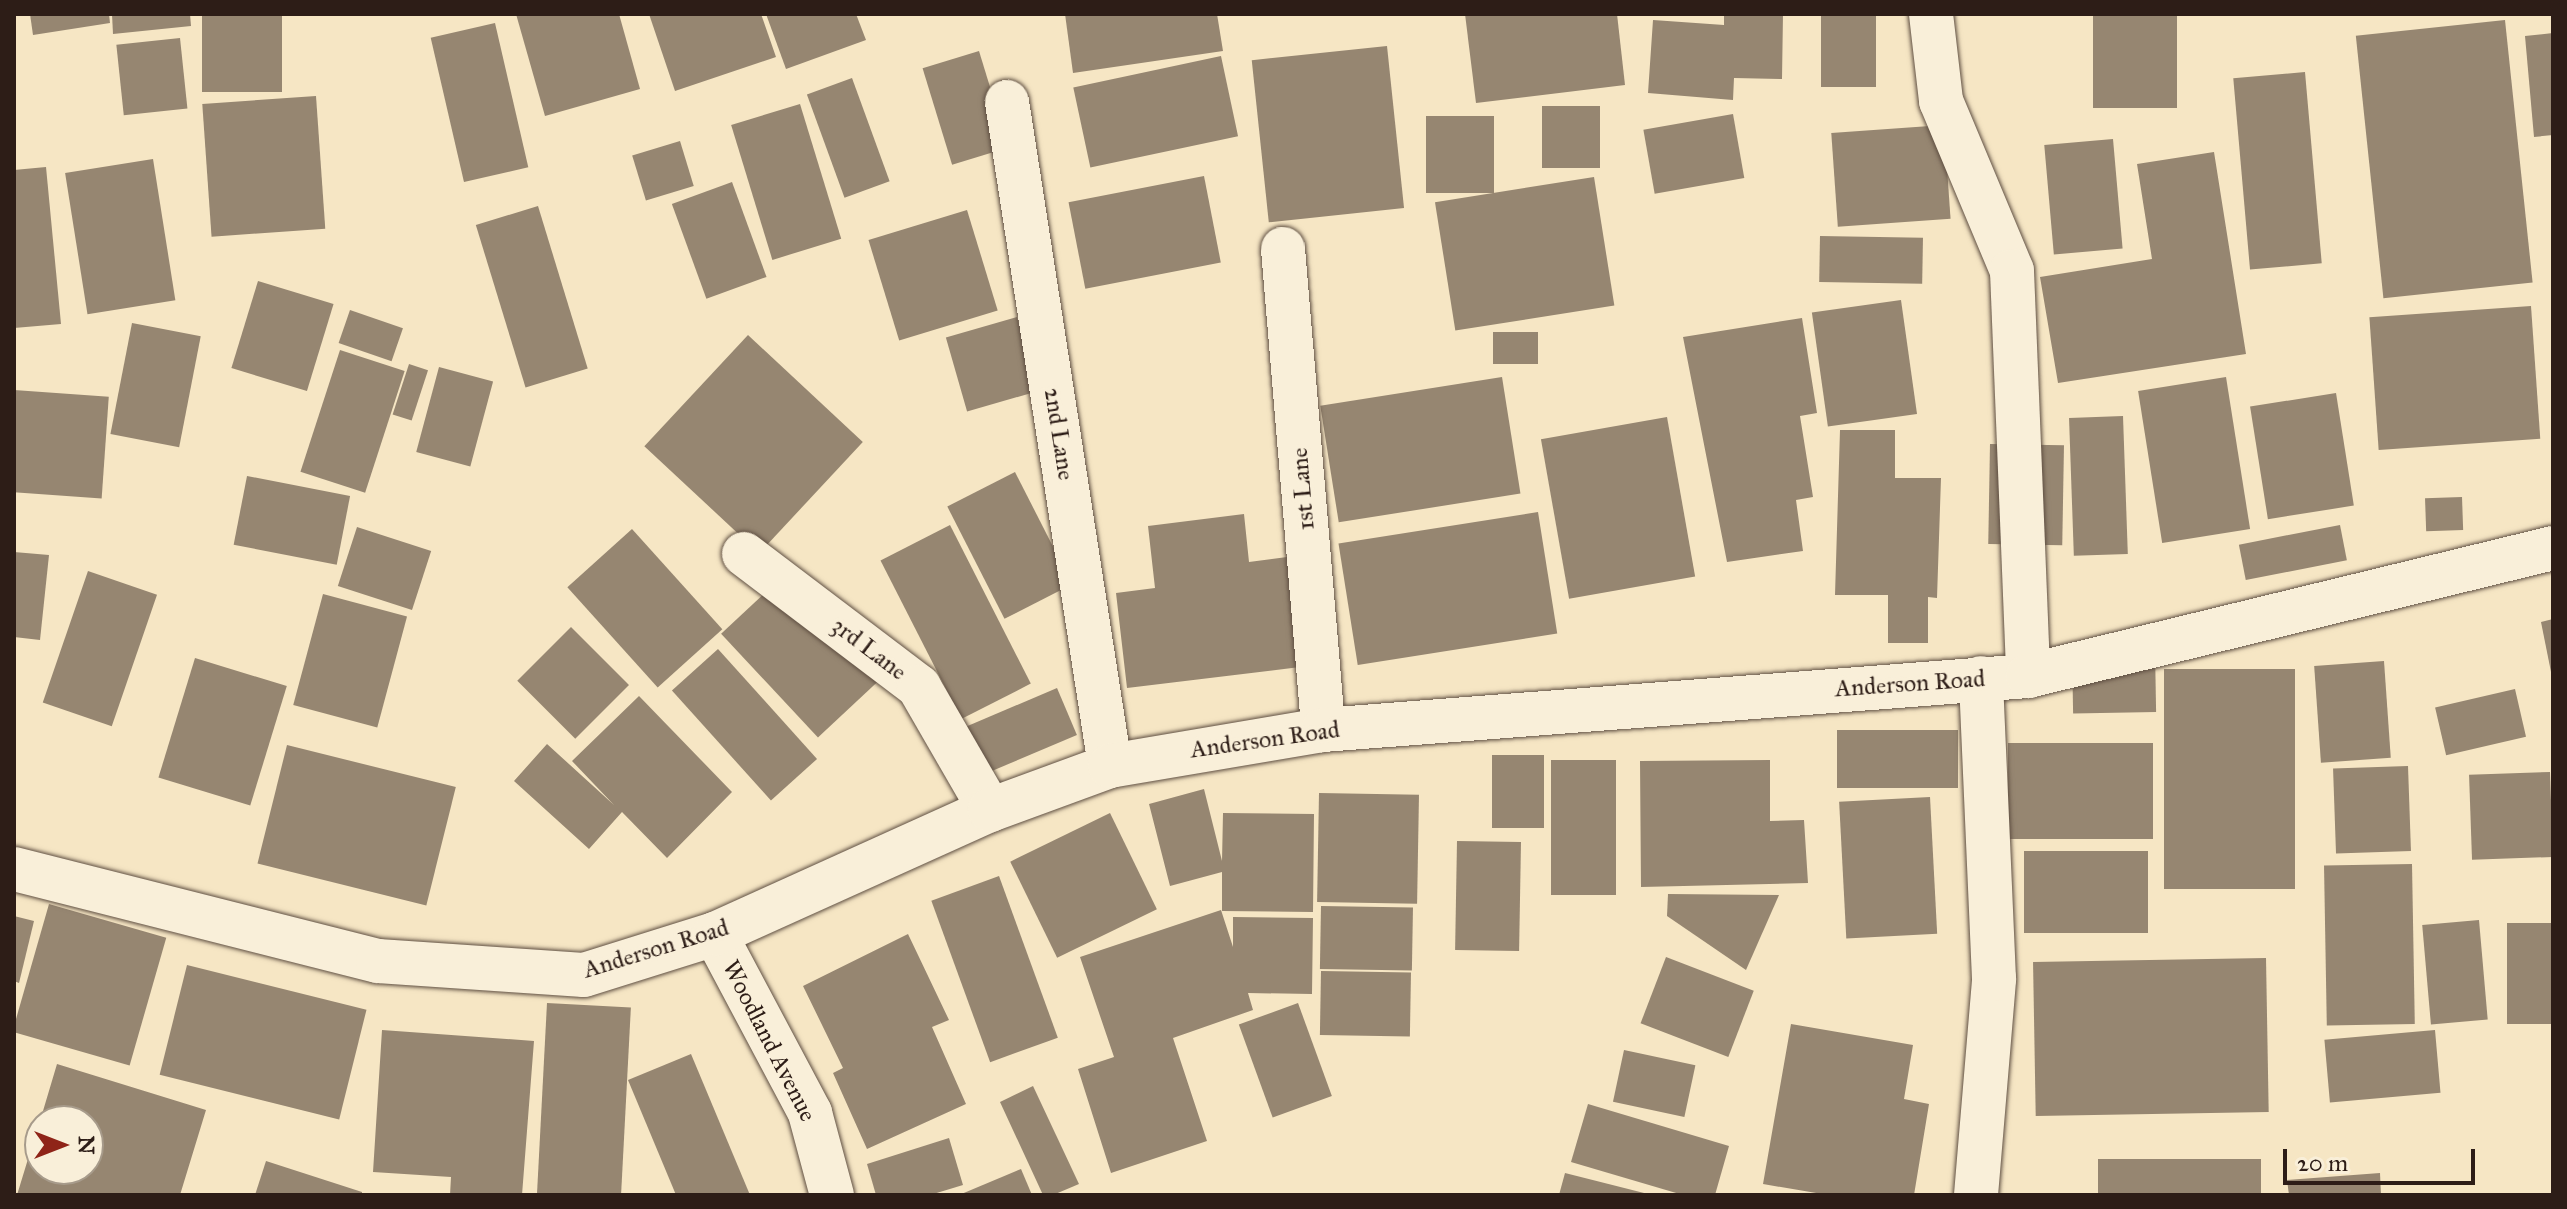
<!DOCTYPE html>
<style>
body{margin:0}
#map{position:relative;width:2567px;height:1209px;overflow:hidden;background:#f6e6c4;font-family:"IM FELL Great Primer",serif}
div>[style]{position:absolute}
.building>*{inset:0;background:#968671;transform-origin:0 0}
.roads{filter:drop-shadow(0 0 2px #5f4f42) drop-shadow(0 0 2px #5f4f42)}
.minor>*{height:44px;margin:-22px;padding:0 22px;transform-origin:22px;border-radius:22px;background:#f9efd9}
.tertiary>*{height:44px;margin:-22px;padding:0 22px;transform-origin:22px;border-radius:22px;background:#f9efd9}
.secondary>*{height:44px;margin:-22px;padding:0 22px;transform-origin:22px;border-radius:22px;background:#f9efd9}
span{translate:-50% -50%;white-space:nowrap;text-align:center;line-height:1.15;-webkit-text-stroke:7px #f9efd9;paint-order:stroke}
.street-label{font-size:24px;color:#2d1d17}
.frame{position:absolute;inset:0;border:16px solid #2d1d17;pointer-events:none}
.north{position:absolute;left:24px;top:1105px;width:80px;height:80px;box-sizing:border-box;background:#f9efd9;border:2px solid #a79b8b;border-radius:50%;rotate:90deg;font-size:22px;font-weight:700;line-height:32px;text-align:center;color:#2d1d17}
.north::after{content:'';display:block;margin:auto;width:28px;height:36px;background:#8f2418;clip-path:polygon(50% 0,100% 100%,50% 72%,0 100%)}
.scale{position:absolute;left:2283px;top:1149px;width:192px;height:36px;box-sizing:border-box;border:4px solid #2d1d17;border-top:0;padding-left:10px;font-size:24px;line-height:28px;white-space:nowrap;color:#2d1d17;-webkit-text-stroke:6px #f9efd9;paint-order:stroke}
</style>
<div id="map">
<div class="building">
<i style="clip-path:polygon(30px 14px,109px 14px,110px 23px,33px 35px)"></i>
<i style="clip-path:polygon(112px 14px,190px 14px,191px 26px,113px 34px)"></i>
<i style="left:202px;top:14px;width:80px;height:78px"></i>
<i style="clip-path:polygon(516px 14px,619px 14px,640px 89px,545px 116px)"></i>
<i style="clip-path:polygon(649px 14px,761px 14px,776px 57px,675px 91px)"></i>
<i style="clip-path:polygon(766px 14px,856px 14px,866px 40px,786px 69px)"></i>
<i style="clip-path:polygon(1065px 14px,1217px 14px,1223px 51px,1073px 73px)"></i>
<i style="clip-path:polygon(1465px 14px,1617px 14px,1625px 85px,1476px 103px)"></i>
<i style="clip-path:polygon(1724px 14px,1783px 14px,1782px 79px,1734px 78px,1733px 100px,1648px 93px,1653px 20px,1724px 25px)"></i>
<i style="left:1821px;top:14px;width:55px;height:73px"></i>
<i style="left:2093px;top:14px;width:84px;height:94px"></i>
<i style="left:2505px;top:20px;width:264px;height:150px;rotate:84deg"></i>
<i style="left:495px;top:23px;width:148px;height:66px;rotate:77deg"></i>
<i style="clip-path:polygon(2553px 33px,2553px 135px,2534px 137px,2525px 36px)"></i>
<i style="left:180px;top:38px;width:71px;height:64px;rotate:84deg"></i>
<i style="left:1387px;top:46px;width:163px;height:136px;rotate:84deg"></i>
<i style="left:979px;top:51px;width:101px;height:59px;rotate:73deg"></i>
<i style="left:1221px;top:56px;width:82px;height:151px;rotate:78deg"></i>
<i style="left:2305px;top:72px;width:192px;height:72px;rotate:85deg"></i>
<i style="left:852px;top:78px;width:110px;height:48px;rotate:70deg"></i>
<i style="left:316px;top:96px;width:133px;height:114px;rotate:86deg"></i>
<i style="left:800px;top:104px;width:141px;height:72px;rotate:73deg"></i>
<i style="left:1542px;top:106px;width:58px;height:62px"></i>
<i style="left:1733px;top:114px;width:65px;height:91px;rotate:80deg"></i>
<i style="left:1426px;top:116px;width:68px;height:77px"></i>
<i style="left:1944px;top:125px;width:94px;height:113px;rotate:86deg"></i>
<i style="left:2113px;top:139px;width:110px;height:69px;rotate:85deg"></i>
<i style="left:680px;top:141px;width:47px;height:50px;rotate:73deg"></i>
<i style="clip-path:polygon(2214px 152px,2246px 354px,2058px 383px,2040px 277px,2152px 259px,2137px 164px)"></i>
<i style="left:153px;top:159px;width:143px;height:89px;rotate:81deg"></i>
<i style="clip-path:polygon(46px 167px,61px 324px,14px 328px,14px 170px)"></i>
<i style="left:1204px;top:176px;width:88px;height:138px;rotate:79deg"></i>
<i style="left:1594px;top:177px;width:130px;height:161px;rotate:81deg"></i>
<i style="left:732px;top:182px;width:101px;height:64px;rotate:70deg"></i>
<i style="left:538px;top:206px;width:170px;height:65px;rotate:73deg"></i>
<i style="left:967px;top:210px;width:105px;height:103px;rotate:73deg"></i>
<i style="left:1820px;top:236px;width:103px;height:46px;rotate:1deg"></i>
<i style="left:258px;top:281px;width:79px;height:91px;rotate:17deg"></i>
<i style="left:1901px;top:300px;width:115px;height:90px;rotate:82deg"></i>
<i style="left:2531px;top:306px;width:133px;height:162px;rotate:86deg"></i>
<i style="left:350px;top:310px;width:56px;height:35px;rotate:19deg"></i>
<i style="left:1017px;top:317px;width:77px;height:74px;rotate:74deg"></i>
<i style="clip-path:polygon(1802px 318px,1817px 413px,1800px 416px,1813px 497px,1796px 500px,1803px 551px,1727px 562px,1683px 337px)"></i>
<i style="left:132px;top:323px;width:70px;height:113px;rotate:11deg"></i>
<i style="left:1493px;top:332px;width:45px;height:32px"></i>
<i style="left:748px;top:335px;width:157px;height:152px;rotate:43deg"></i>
<i style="left:340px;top:350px;width:68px;height:128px;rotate:18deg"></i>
<i style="left:409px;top:364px;width:20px;height:53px;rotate:18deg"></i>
<i style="left:439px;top:367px;width:56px;height:88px;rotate:15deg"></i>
<i style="left:1502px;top:377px;width:118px;height:184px;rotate:81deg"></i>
<i style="left:2226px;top:377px;width:154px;height:89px;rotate:81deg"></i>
<i style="left:14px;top:390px;width:95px;height:102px;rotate:4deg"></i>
<i style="left:2336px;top:393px;width:114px;height:87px;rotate:81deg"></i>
<i style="left:2123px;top:416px;width:138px;height:54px;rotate:88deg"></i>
<i style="left:1667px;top:417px;width:162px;height:128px;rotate:80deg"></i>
<i style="clip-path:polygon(1840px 430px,1895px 430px,1895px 478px,1941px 478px,1937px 598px,1928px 597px,1928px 643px,1888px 643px,1888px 595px,1835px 595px)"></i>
<i style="left:1990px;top:444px;width:74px;height:100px;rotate:1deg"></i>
<i style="left:1015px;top:472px;width:126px;height:76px;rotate:63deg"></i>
<i style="left:247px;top:476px;width:105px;height:70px;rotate:11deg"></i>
<i style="left:2462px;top:497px;width:33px;height:37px;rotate:88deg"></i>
<i style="left:1538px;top:512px;width:123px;height:202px;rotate:81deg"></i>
<i style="clip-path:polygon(1244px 514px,1249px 562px,1287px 557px,1300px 667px,1127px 688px,1116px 593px,1155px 588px,1148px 526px)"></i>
<i style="left:950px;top:525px;width:178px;height:78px;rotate:63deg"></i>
<i style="left:2340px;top:525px;width:36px;height:103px;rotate:79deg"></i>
<i style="left:357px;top:527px;width:78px;height:62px;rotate:18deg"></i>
<i style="left:632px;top:529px;width:135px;height:87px;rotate:48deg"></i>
<i style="clip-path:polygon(14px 552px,49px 555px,40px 640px,14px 637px)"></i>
<i style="left:88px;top:571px;width:73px;height:139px;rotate:19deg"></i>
<i style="left:784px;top:575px;width:142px;height:86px;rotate:47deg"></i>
<i style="left:323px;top:594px;width:87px;height:115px;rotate:15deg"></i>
<i style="clip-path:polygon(2553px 619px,2553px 677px,2552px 677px,2541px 622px)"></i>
<i style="left:571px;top:627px;width:82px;height:76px;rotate:45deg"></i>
<i style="left:718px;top:649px;width:148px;height:62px;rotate:48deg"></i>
<i style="left:2155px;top:649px;width:63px;height:83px;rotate:89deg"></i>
<i style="left:195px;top:658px;width:96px;height:125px;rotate:17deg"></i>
<i style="left:2384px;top:661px;width:97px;height:70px;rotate:86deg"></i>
<i style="left:2164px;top:669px;width:131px;height:220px"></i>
<i style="left:1057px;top:688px;width:51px;height:129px;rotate:67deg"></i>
<i style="left:2515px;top:689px;width:49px;height:82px;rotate:77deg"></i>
<i style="clip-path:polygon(639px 696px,732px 792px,667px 858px,622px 812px,589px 849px,514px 781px,547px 744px,614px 805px,572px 761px)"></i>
<i style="left:1837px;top:730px;width:121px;height:58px"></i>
<i style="left:2153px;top:743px;width:96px;height:145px;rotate:90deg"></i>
<i style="left:287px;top:745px;width:174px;height:122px;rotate:14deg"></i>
<i style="left:1492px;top:755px;width:52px;height:73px"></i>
<i style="left:1551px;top:760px;width:65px;height:135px"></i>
<i style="clip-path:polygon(1770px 760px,1770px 821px,1804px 820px,1808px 883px,1641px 887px,1640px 761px)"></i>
<i style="left:2408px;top:766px;width:85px;height:75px;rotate:88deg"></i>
<i style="left:2550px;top:772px;width:85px;height:81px;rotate:88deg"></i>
<i style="clip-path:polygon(1204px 789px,1222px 861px,1223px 813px,1314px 814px,1313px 912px,1222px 911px,1222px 872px,1170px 886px,1149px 804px)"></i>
<i style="left:1319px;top:793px;width:100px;height:109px;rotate:1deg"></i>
<i style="left:1930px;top:797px;width:137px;height:91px;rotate:87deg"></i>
<i style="left:1110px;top:813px;width:107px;height:111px;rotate:64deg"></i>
<i style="left:1457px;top:841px;width:64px;height:109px;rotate:1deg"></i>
<i style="left:2024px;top:851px;width:124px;height:82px"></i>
<i style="left:2412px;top:864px;width:160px;height:88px;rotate:89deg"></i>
<i style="left:999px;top:876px;width:172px;height:72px;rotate:70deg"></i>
<i style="clip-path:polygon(1668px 894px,1779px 895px,1746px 970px,1667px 916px)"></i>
<i style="left:49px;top:904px;width:122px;height:133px;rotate:16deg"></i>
<i style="left:1321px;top:906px;width:92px;height:63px;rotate:1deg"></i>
<i style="clip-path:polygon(1221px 910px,1233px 947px,1233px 917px,1313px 918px,1312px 994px,1248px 993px,1253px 1010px,1173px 1038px,1207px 1141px,1111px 1173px,1078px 1069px,1114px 1057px,1080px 957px)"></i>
<i style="clip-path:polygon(14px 916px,34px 921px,19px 983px,14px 981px)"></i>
<i style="left:2479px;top:920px;width:100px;height:57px;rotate:85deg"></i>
<i style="left:2553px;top:923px;width:101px;height:46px;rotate:90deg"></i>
<i style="clip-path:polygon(908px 934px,949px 1020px,932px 1027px,966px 1104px,867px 1149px,833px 1073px,843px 1068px,803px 986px)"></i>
<i style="left:1666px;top:957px;width:94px;height:71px;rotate:21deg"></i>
<i style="left:2266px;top:958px;width:154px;height:233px;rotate:89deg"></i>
<i style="left:187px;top:965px;width:185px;height:113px;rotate:14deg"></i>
<i style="left:1321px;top:971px;width:90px;height:64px;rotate:1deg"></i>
<i style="left:547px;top:1003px;width:84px;height:192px;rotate:3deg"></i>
<i style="left:1298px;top:1003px;width:99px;height:63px;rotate:70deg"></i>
<i style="clip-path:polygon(1791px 1024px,1913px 1045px,1904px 1099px,1929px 1104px,1914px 1195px,1828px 1195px,1763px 1184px)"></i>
<i style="clip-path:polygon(382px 1030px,534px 1041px,522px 1195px,450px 1195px,451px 1177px,373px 1172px)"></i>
<i style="left:2435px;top:1030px;width:63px;height:111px;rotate:85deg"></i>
<i style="left:1624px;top:1050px;width:73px;height:53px;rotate:12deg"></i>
<i style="clip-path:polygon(691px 1054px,750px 1195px,676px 1195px,628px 1080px)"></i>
<i style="clip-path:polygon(57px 1064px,206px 1110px,180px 1195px,17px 1195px,39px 1123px,40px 1169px,88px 1169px,88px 1121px,40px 1121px)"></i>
<i style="clip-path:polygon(1033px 1086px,1079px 1184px,1053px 1195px,1043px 1195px,1000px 1102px)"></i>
<i style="clip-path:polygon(1588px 1104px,1729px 1146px,1715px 1195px,1683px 1195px,1571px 1162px)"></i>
<i style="clip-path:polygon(949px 1138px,963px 1185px,930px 1195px,876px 1195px,867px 1164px)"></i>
<i style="left:2261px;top:1159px;width:36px;height:163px;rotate:90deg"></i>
<i style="clip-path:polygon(266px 1161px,362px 1192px,362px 1195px,255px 1195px)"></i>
<i style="clip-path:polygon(1021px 1169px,1032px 1195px,959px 1195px)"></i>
<i style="clip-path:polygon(1565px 1173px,1648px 1194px,1648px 1195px,1559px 1195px)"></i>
<i style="clip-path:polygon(2380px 1173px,2381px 1195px,2289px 1195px,2287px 1180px)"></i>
</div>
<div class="roads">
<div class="minor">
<i style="left:1931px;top:14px;width:88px;rotate:83.4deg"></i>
<i style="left:1941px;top:101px;width:184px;rotate:67.3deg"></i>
<i style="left:2012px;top:271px;width:405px;rotate:87.7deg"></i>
<i style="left:1007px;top:102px;width:672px;rotate:81.18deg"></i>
<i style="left:1283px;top:249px;width:483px;rotate:85.2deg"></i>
<i style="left:744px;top:554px;width:220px;rotate:37.2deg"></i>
<i style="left:919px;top:687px;width:142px;rotate:60deg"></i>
<i style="left:1976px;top:1195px;width:217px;rotate:-85.2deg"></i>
<i style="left:1994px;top:979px;width:301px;rotate:-92.5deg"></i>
</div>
<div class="tertiary">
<i style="left:715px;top:934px;width:203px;rotate:62deg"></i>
<i style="left:810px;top:1113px;width:85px;rotate:75deg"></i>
</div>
<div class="secondary">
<i style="left:14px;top:869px;width:375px;rotate:14.2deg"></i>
<i style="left:378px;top:961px;width:206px;rotate:3.9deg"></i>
<i style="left:584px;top:975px;width:137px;rotate:-17.4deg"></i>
<i style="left:715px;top:934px;width:302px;rotate:-24.3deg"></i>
<i style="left:990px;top:810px;width:128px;rotate:-20.1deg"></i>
<i style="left:1110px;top:766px;width:216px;rotate:-9.6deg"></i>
<i style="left:1323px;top:730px;width:707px;rotate:-4.38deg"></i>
<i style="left:2028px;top:676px;width:540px;rotate:-13.7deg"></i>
</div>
</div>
<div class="street-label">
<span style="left:1059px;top:434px;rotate:81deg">2nd Lane</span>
<span style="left:1303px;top:489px;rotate:-95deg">1st Lane</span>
<span style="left:869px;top:649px;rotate:37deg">3rd Lane</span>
<span style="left:1910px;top:684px;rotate:-4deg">Anderson Road</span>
<span style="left:1265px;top:740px;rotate:-8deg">Anderson Road</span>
<span style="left:656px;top:949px;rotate:-17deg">Anderson Road</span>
<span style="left:769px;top:1041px;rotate:63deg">Woodland Avenue</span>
</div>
<div class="frame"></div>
<div class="north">N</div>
<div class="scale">20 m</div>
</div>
